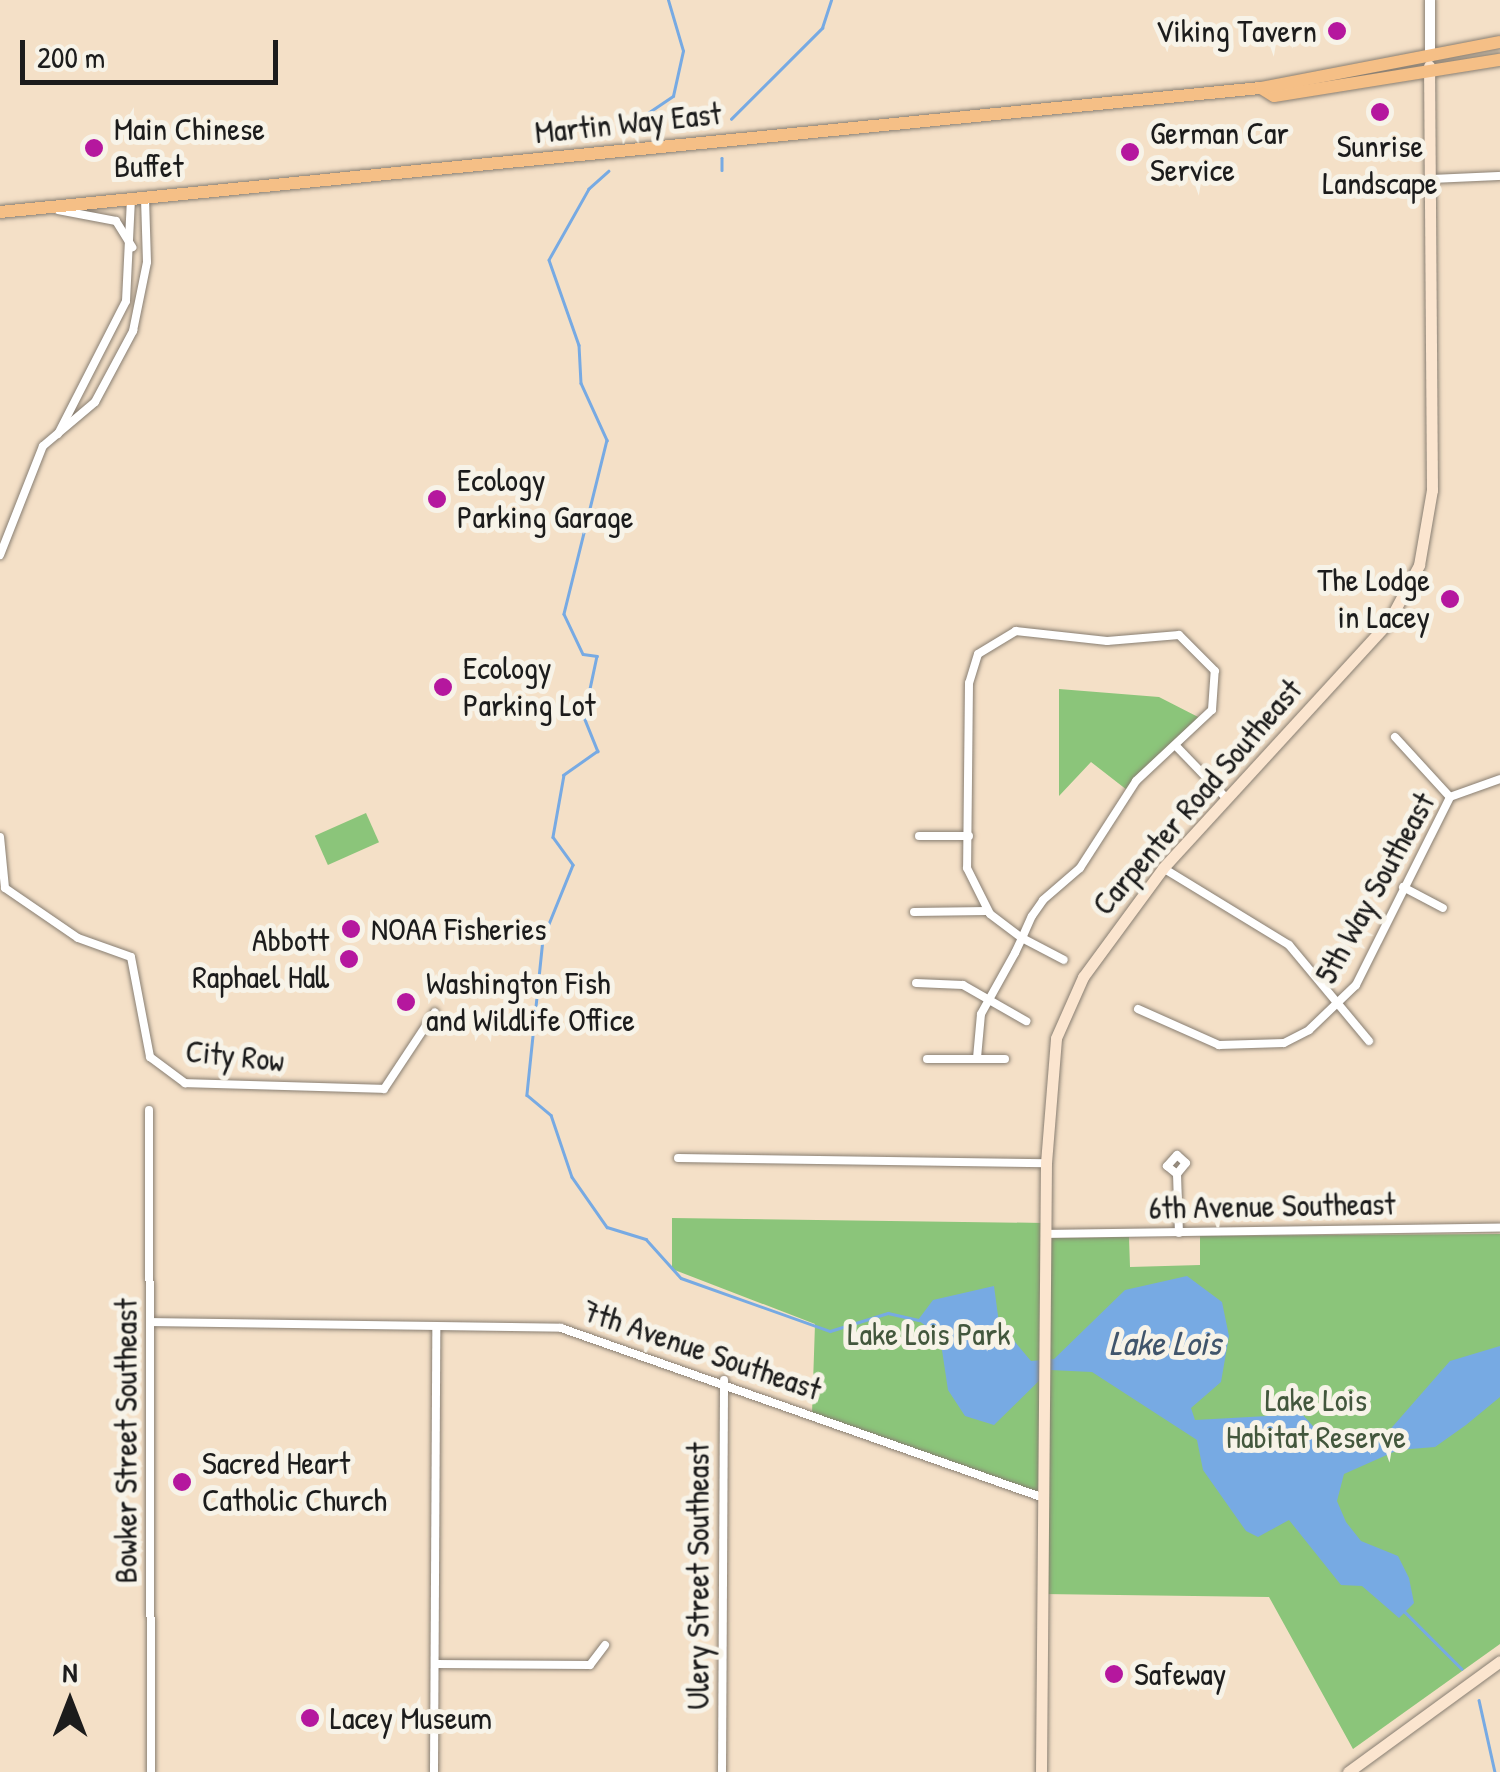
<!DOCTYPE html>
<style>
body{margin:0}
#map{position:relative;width:1500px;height:1772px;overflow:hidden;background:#f4e0c7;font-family:"Patrick Hand",sans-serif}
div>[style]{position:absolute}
.green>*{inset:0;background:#8bc57a;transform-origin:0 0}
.water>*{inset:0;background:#77aae3}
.stream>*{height:2.5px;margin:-1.25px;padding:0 1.25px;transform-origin:1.25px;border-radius:1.25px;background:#77aae3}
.roads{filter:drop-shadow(0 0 2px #887e72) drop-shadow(0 0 2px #887e72)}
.minor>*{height:8px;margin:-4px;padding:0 4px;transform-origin:4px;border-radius:4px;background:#fff}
.tertiary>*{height:10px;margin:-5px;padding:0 5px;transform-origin:5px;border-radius:5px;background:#fff}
.secondary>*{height:11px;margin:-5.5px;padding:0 5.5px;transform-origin:5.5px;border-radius:5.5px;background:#fbe5cf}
.primary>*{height:12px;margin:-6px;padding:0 6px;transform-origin:6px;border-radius:6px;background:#f5bf86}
.dots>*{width:28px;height:28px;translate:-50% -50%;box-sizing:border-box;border:5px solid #f7f3e8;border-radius:50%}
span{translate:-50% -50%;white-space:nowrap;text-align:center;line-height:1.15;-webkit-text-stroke:10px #f7f3e8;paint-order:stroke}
.poi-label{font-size:32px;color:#1c1c1c}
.right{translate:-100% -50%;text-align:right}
.left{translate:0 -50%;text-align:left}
.street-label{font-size:32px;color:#1c1c1c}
.park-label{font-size:32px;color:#43573d}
.water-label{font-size:35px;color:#40556c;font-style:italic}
.north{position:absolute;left:20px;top:1652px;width:100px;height:100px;-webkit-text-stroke:8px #f7f3e8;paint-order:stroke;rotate:0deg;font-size:28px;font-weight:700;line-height:40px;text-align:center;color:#1c1c1c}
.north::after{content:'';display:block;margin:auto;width:35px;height:45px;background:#1c1c1c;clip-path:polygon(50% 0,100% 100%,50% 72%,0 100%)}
.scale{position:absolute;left:20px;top:40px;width:258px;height:45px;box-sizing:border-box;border:5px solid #1c1c1c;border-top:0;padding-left:12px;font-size:30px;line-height:35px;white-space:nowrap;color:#1c1c1c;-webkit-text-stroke:8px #f7f3e8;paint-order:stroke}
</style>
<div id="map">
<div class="green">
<i style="clip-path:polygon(1059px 689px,1159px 697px,1204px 720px,1127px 790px,1091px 762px,1059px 796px)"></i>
<i style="left:366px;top:813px;width:32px;height:56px;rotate:66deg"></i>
<i style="clip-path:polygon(672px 1218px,1045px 1223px,1049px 1238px,1129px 1237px,1130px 1267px,1200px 1265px,1200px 1236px,1500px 1234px,1500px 1644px,1353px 1749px,1269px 1597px,1043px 1594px,1044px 1498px,812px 1413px,815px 1324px,672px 1269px)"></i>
</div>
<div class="water">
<i style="clip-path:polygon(1187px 1276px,1222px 1302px,1229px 1336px,1221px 1382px,1191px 1408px,1195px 1420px,1302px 1414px,1321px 1435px,1357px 1450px,1380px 1441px,1450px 1361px,1500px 1346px,1500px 1397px,1466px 1425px,1435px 1447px,1398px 1450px,1344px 1474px,1337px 1501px,1346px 1522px,1361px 1541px,1398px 1556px,1409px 1578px,1414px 1603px,1399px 1618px,1362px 1586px,1341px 1585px,1289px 1520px,1258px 1537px,1246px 1531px,1203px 1470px,1197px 1440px,1092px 1372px,1050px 1370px,994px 1425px,965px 1416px,948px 1390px,940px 1337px,918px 1320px,933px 1300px,994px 1286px,999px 1323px,1031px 1361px,1054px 1359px,1125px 1290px)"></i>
</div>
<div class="stream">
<i style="left:731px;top:119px;width:129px;rotate:-45deg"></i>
<i style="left:822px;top:28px;width:29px;rotate:-72deg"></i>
<i style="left:624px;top:129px;width:59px;rotate:-34deg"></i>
<i style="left:673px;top:96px;width:46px;rotate:-77.5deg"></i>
<i style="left:683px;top:51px;width:53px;rotate:-106.4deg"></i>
<i style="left:722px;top:158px;width:12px;rotate:90deg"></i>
<i style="left:609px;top:171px;width:27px;rotate:138deg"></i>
<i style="left:589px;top:189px;width:81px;rotate:119.4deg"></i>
<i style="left:549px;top:260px;width:90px;rotate:70.6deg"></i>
<i style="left:579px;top:345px;width:38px;rotate:87deg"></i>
<i style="left:581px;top:383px;width:63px;rotate:65.5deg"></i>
<i style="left:607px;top:440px;width:179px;rotate:103.9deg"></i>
<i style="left:564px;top:614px;width:44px;rotate:64.6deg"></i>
<i style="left:583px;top:654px;width:14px;rotate:8deg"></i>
<i style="left:597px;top:656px;width:62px;rotate:102deg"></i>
<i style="left:584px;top:717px;width:37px;rotate:68deg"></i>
<i style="left:598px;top:751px;width:42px;rotate:144.8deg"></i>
<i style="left:564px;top:775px;width:63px;rotate:100.1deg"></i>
<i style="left:553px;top:837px;width:34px;rotate:54deg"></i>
<i style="left:573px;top:865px;width:80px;rotate:112.1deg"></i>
<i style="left:543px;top:939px;width:157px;rotate:95.9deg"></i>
<i style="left:527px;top:1095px;width:31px;rotate:40deg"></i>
<i style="left:551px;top:1115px;width:65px;rotate:71.3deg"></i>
<i style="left:572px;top:1177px;width:61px;rotate:55deg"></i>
<i style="left:607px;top:1227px;width:41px;rotate:17.1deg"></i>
<i style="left:646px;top:1239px;width:52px;rotate:48.1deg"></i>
<i style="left:681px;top:1278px;width:158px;rotate:19.6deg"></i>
<i style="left:830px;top:1331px;width:61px;rotate:-17.2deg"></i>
<i style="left:888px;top:1313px;width:32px;rotate:13deg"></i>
<i style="left:1403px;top:1610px;width:83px;rotate:45deg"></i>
<i style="left:1479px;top:1700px;width:74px;rotate:77.5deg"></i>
</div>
<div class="roads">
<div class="minor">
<i style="left:1430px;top:179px;width:70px;rotate:-2.5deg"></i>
<i style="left:58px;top:210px;width:59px;rotate:10.7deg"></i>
<i style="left:116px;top:221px;width:31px;rotate:58deg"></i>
<i style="left:58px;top:434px;width:149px;rotate:-62.9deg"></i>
<i style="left:126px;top:301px;width:102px;rotate:-87.2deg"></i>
<i style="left:0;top:555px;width:117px;rotate:-68.5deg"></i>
<i style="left:43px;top:446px;width:68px;rotate:-40.2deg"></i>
<i style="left:95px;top:402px;width:81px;rotate:-61.8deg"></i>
<i style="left:133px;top:331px;width:70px;rotate:-78.5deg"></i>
<i style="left:147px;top:262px;width:64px;rotate:-91.8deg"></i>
<i style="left:1395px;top:737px;width:81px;rotate:47.5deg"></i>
<i style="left:1177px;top:747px;width:71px;rotate:46.1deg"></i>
<i style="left:919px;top:836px;width:50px"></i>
<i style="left:0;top:837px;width:51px;rotate:84.4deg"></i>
<i style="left:5px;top:888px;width:88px;rotate:34.4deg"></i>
<i style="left:78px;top:938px;width:56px;rotate:19.7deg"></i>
<i style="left:131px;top:957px;width:102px;rotate:79.2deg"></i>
<i style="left:150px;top:1057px;width:44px;rotate:36.6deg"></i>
<i style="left:185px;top:1083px;width:199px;rotate:1.7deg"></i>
<i style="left:384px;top:1089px;width:92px;rotate:-56.5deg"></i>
<i style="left:1163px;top:868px;width:148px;rotate:31.4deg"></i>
<i style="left:1289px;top:945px;width:125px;rotate:50.2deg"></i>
<i style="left:1403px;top:887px;width:45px;rotate:27.7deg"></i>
<i style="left:914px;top:912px;width:73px;rotate:-0.8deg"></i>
<i style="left:916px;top:983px;width:47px;rotate:2.4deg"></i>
<i style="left:963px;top:985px;width:73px;rotate:29.7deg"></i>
<i style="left:1138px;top:1009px;width:89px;rotate:24deg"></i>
<i style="left:1219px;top:1045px;width:65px;rotate:-1.8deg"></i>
<i style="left:1284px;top:1043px;width:28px;rotate:-27deg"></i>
<i style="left:1309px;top:1030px;width:65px;rotate:-43.8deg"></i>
<i style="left:1356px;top:985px;width:210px;rotate:-63.4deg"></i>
<i style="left:1450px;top:797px;width:53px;rotate:-19.8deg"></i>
<i style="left:977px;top:1058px;width:44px;rotate:-84.8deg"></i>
<i style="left:981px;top:1014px;width:70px;rotate:-60.9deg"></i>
<i style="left:1015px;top:953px;width:17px;rotate:-65deg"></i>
<i style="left:1022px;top:938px;width:24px;rotate:-66deg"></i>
<i style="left:1032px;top:916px;width:19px;rotate:-55deg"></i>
<i style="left:1043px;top:900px;width:49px;rotate:-40.9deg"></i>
<i style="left:1080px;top:868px;width:103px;rotate:-57.2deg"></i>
<i style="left:1136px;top:781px;width:104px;rotate:-43.1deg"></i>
<i style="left:1212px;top:710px;width:39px;rotate:-86deg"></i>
<i style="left:1215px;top:671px;width:51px;rotate:-135deg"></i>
<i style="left:1179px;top:635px;width:72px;rotate:175.2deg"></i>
<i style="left:1107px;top:641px;width:92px;rotate:-173.7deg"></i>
<i style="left:1016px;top:631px;width:44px;rotate:148.8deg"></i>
<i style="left:978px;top:654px;width:30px;rotate:107deg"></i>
<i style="left:969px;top:683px;width:185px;rotate:90.6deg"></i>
<i style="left:967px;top:868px;width:51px;rotate:63.4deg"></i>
<i style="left:990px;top:914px;width:40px;rotate:37deg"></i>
<i style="left:1022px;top:938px;width:47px;rotate:27.6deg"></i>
<i style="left:927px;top:1059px;width:78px"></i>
<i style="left:149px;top:1110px;width:662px;rotate:89.83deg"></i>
<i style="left:678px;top:1158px;width:368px;rotate:0.8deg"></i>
<i style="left:1177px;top:1174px;width:14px;rotate:-51deg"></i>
<i style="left:1186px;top:1163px;width:12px;rotate:-138deg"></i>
<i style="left:1177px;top:1155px;width:15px;rotate:132deg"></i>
<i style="left:1167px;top:1166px;width:13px;rotate:39deg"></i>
<i style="left:1177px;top:1174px;width:59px;rotate:88.1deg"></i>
<i style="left:1045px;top:1234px;width:455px;rotate:-0.8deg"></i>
<i style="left:151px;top:1322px;width:410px;rotate:0.8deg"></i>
<i style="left:561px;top:1328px;width:512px;rotate:19.39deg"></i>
<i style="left:436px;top:1664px;width:154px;rotate:0.4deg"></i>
<i style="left:590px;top:1665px;width:25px;rotate:-53deg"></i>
<i style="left:434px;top:1772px;width:443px;rotate:-89.7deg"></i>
<i style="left:722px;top:1772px;width:392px;rotate:-89.7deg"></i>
</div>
<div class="tertiary">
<i style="left:1430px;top:57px;width:57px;rotate:-90deg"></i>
</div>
<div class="secondary">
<i style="left:1041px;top:1772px;width:609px;rotate:-89.53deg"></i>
<i style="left:1046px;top:1163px;width:125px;rotate:-85.4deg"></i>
<i style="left:1056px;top:1038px;width:67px;rotate:-66.1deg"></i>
<i style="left:1083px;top:977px;width:135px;rotate:-53.7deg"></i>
<i style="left:1163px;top:868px;width:335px;rotate:-47.5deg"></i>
<i style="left:1389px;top:621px;width:64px;rotate:-61.8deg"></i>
<i style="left:1419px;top:565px;width:76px;rotate:-80.2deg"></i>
<i style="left:1432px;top:490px;width:424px;rotate:-90.4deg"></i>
<i style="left:1348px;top:1772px;width:188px;rotate:-36.1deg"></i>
</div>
<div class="primary">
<i style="left:1261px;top:88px;width:15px;rotate:32deg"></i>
<i style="left:1274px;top:96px;width:229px;rotate:-9.1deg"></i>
<i style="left:0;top:212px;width:1267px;rotate:-5.62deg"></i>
<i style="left:1261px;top:88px;width:243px;rotate:-10.9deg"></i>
</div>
</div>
<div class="dots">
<i style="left:1337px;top:31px;background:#b5179e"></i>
<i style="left:1380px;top:112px;background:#b5179e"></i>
<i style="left:94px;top:148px;background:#b5179e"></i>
<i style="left:1130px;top:152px;background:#b5179e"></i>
<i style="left:437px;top:499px;background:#b5179e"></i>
<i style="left:1450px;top:599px;background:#b5179e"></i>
<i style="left:443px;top:687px;background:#b5179e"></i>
<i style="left:351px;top:929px;background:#b5179e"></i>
<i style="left:349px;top:959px;background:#b5179e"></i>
<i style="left:406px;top:1002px;background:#b5179e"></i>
<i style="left:182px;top:1482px;background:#b5179e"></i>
<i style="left:1114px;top:1674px;background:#b5179e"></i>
<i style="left:310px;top:1718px;background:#b5179e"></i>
</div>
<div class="poi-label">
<span class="right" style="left:1317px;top:31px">Viking Tavern</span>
<span class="left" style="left:114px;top:148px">Main Chinese<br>Buffet</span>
<span class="left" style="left:1150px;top:152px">German Car<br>Service</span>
<span style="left:1380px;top:165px">Sunrise<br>Landscape</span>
<span class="left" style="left:457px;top:499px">Ecology<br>Parking Garage</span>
<span class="right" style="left:1430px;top:599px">The Lodge<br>in Lacey</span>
<span class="left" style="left:463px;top:687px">Ecology<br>Parking Lot</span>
<span class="left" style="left:371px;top:929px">NOAA Fisheries</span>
<span class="right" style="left:329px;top:959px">Abbott<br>Raphael Hall</span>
<span class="left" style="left:426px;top:1002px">Washington Fish<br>and Wildlife Office</span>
<span class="left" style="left:202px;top:1482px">Sacred Heart<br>Catholic Church</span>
<span class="left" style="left:1134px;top:1674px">Safeway</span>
<span class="left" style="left:330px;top:1718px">Lacey Museum</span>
</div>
<div class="street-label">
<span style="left:628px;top:123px;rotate:-6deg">Martin Way East</span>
<span style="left:1197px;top:797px;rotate:-49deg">Carpenter Road Southeast</span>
<span style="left:1375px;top:888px;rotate:-61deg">5th Way Southeast</span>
<span style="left:235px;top:1056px;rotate:6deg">City Row</span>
<span style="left:1272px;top:1206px;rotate:-1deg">6th Avenue Southeast</span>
<span style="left:702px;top:1350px;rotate:19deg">7th Avenue Southeast</span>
<span style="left:126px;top:1441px;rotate:-90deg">Bowker Street Southeast</span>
<span style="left:698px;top:1576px;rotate:-90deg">Ulery Street Southeast</span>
</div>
<div class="park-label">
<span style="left:929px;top:1334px">Lake Lois Park</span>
<span style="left:1316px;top:1419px">Lake Lois<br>Habitat Reserve</span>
</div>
<div class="water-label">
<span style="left:1165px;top:1343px">Lake Lois</span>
</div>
<div class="north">N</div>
<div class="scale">200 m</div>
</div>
